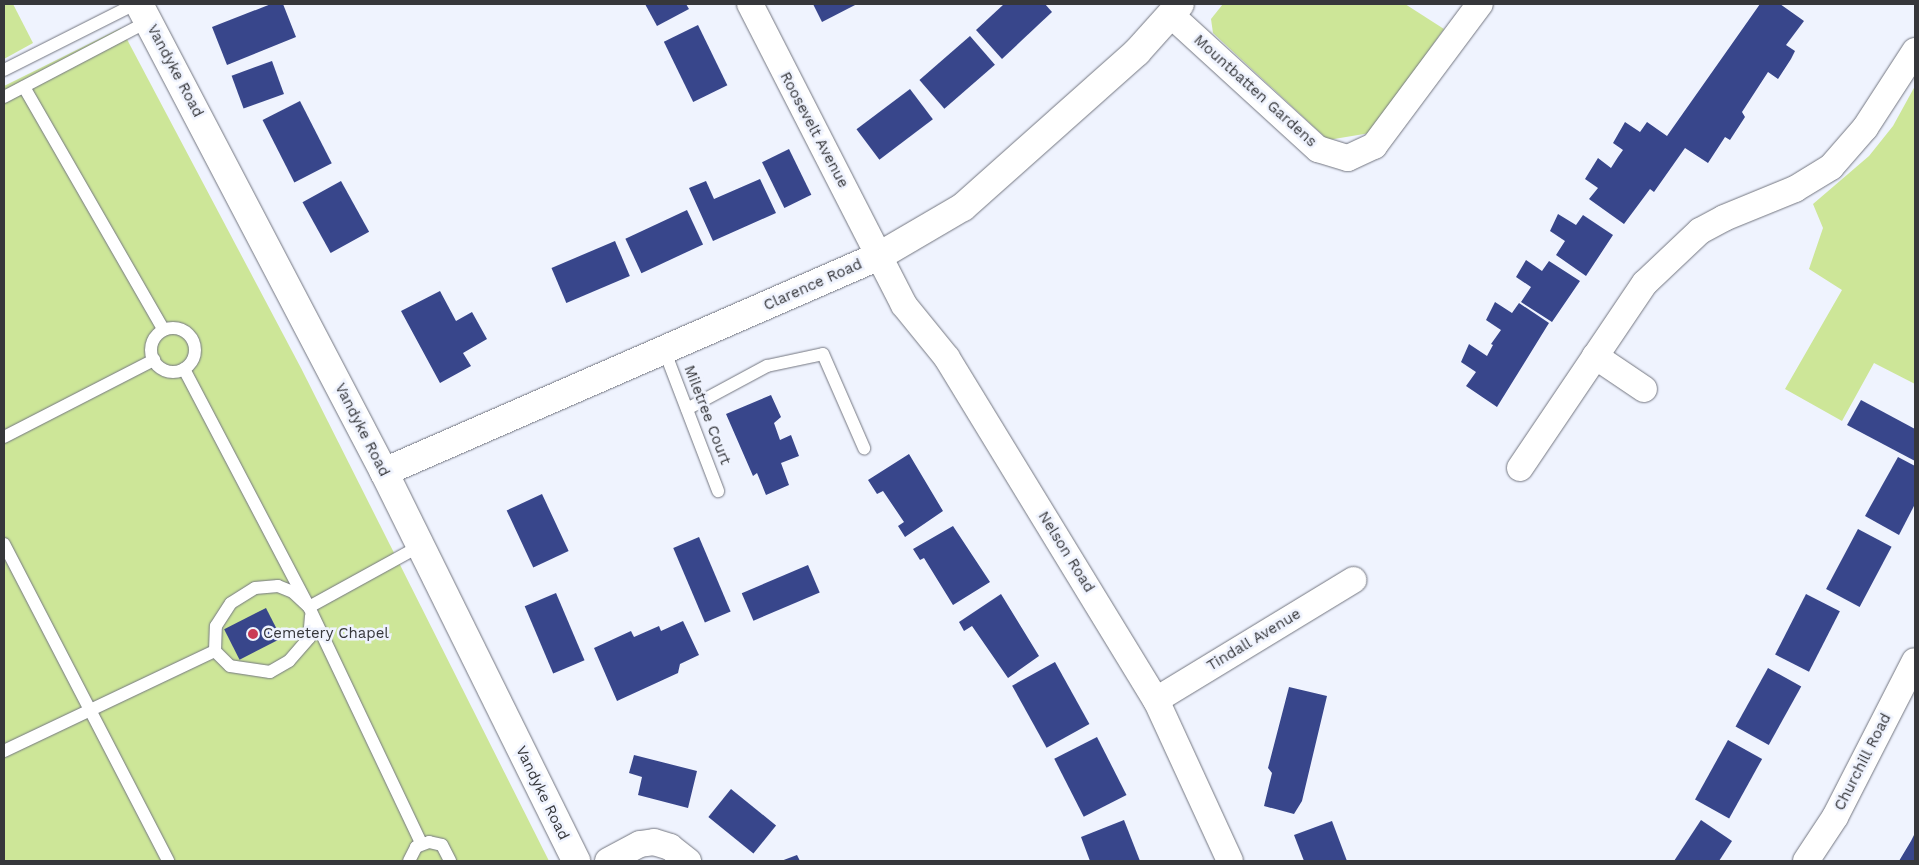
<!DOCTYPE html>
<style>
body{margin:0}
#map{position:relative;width:1919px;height:865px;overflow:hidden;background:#eff3fe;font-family:"Work Sans",sans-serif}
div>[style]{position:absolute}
.green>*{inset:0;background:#cde698}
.building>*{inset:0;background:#38468b;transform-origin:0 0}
.roads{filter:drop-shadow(0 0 1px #737680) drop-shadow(0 0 1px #737680)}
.service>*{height:12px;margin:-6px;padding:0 6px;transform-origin:6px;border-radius:6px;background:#fff}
.service>.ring{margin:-6px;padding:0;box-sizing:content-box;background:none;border:12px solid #fff;border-radius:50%}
.minor>*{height:26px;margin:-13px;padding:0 13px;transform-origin:13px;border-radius:13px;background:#fff}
.tertiary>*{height:28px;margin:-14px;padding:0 14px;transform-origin:14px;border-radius:14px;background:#fff}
.dots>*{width:14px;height:14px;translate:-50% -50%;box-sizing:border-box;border:2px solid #eff3fe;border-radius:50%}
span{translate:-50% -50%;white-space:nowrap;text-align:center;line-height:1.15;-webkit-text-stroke:5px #eff3fe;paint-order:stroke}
.street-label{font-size:15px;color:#36373b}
.poi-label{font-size:15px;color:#36373b}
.left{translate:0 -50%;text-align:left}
.frame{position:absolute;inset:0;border:5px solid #36373b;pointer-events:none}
</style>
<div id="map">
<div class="green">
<i style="clip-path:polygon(4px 4px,13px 4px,33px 43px,4px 59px)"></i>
<i style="clip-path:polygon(1223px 4px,1405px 4px,1444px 29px,1370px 133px,1328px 140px,1213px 33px,1211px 19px)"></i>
<i style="clip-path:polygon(121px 28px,302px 370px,549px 861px,4px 861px,4px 86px)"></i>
<i style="clip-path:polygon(1915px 86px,1915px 384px,1874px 363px,1842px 421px,1785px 389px,1842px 290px,1809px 269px,1823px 228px,1813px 204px,1869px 156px,1893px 126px)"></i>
</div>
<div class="building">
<i style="clip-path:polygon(271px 4px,283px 4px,296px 37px,227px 65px,212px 27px)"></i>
<i style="clip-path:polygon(645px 4px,686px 4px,689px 9px,657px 26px)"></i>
<i style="clip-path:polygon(813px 4px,857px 4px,822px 22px)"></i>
<i style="clip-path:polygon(1004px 4px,1045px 4px,1052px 12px,1002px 59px,976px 30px)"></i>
<i style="clip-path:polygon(1760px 4px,1780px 4px,1804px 21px,1786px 45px,1795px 51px,1791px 59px,1778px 79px,1768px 72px,1742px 112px,1745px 117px,1730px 140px,1725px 137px,1708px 163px,1685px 148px,1654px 192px,1650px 189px,1624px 224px,1589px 199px,1598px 188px,1585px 179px,1598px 158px,1611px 168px,1618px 157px,1623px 150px,1613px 143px,1625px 122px,1640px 132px,1647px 122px,1667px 136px)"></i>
<i style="left:698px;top:25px;width:67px;height:38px;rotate:64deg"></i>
<i style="left:970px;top:36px;width:38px;height:67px;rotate:49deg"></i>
<i style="left:272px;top:61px;width:35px;height:43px;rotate:70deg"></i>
<i style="left:910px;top:89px;width:38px;height:67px;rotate:53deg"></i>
<i style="left:300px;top:101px;width:70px;height:42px;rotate:63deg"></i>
<i style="left:789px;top:149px;width:51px;height:30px;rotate:64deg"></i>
<i style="clip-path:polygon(760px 179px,776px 213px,713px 241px,689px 188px,706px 181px,714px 199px)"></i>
<i style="left:341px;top:181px;width:58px;height:44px;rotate:61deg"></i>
<i style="left:687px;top:210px;width:38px;height:68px;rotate:65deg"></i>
<i style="clip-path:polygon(1558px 214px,1576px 225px,1583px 215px,1613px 235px,1586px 276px,1556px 255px,1565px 241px,1550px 231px)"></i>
<i style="left:615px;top:241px;width:38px;height:69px;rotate:67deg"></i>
<i style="clip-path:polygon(1526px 260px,1542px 271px,1549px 261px,1580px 281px,1552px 322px,1521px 302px,1531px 287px,1516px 277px)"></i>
<i style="clip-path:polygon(440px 291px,456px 321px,472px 312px,487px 339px,463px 353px,471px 366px,440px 383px,401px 311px)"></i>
<i style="clip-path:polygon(1495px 302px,1512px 313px,1519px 303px,1549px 323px,1497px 407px,1466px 386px,1476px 372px,1461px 362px,1469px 344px,1487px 356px,1493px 345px,1491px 344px,1501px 330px,1486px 320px)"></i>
<i style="clip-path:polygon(771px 395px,781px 417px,774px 423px,780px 440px,791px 435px,799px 456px,781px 463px,789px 485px,766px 495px,757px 473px,753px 476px,726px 414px)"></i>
<i style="clip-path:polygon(1861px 400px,1915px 429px,1915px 461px,1847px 425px)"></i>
<i style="clip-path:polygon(909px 454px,943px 511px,905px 537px,898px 526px,904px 522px,883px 491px,877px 494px,868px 480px)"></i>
<i style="clip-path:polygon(1898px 457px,1915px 466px,1915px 504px,1899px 535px,1865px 516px)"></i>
<i style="left:542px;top:494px;width:63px;height:39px;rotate:65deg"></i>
<i style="clip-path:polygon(953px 526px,990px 582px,953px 605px,924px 558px,920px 560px,913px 549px)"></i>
<i style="left:1858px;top:529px;width:38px;height:68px;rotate:28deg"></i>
<i style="left:699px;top:537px;width:81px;height:28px;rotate:67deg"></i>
<i style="left:808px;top:565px;width:30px;height:72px;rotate:67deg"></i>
<i style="left:556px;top:593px;width:73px;height:34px;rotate:67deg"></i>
<i style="clip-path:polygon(1001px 594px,1039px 656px,1008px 678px,972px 626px,964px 631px,959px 622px)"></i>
<i style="left:1806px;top:594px;width:38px;height:68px;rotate:27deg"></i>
<i style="left:266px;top:608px;width:34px;height:47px;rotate:63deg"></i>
<i style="clip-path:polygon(683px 621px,699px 655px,680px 664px,678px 673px,617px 701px,594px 648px,631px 631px,634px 637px,659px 626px,661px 631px)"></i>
<i style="left:1055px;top:662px;width:71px;height:49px;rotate:61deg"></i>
<i style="left:1768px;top:668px;width:38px;height:67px;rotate:29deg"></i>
<i style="clip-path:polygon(1289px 687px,1327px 696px,1302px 801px,1294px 814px,1264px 806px,1272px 773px,1268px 768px)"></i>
<i style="left:1097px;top:737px;width:65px;height:48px;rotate:63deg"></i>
<i style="left:1728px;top:740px;width:39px;height:68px;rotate:29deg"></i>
<i style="clip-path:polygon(634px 755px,697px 771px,688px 808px,638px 795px,642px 777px,629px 773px)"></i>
<i style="left:731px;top:789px;width:58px;height:36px;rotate:39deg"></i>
<i style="clip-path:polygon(1124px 820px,1140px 861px,1090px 861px,1081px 837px)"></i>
<i style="clip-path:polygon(1701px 820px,1732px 841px,1719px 861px,1674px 861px)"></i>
<i style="clip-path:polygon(1332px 821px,1347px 861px,1304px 861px,1294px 835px)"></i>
<i style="clip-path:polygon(1915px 833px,1915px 861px,1899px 861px,1911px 841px)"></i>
<i style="clip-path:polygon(797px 855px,800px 861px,781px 861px)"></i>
</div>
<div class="roads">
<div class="service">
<i style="left:4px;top:70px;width:147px;rotate:-26.7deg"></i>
<i style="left:24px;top:87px;width:280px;rotate:60.1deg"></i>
<i style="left:4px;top:97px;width:164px;rotate:-27.7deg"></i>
<i class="ring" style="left:151px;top:328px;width:32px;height:32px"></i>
<i style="left:665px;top:352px;width:149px;rotate:69.1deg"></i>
<i style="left:184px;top:369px;width:269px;rotate:62.3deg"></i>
<i style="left:309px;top:607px;width:261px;rotate:64.6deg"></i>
<i style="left:687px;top:409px;width:91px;rotate:-28.3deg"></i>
<i style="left:767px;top:366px;width:57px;rotate:-12.1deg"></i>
<i style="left:823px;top:354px;width:103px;rotate:66.4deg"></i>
<i style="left:4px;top:437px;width:169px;rotate:-27.2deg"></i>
<i style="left:4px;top:544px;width:357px;rotate:62.6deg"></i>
<i style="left:311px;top:616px;width:22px;rotate:95deg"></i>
<i style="left:309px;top:638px;width:30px;rotate:131deg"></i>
<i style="left:289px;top:661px;width:22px;rotate:150deg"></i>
<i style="left:270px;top:672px;width:40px;rotate:-171.5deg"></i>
<i style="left:230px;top:666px;width:21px;rotate:-135deg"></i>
<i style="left:215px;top:651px;width:25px;rotate:-88deg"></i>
<i style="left:216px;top:626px;width:27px;rotate:-57deg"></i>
<i style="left:231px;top:603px;width:28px;rotate:-32deg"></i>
<i style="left:255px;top:588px;width:23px;rotate:-5deg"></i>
<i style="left:278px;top:586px;width:16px;rotate:22deg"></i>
<i style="left:293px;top:592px;width:22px;rotate:43deg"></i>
<i style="left:309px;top:607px;width:127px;rotate:-28.8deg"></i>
<i style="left:4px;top:751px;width:233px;rotate:-25.4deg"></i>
<i style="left:409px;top:861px;width:16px;rotate:-63deg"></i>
<i style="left:416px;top:847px;width:14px;rotate:-21deg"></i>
<i style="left:429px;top:842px;width:13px;rotate:13deg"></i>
<i style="left:442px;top:845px;width:18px;rotate:63deg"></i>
</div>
<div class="minor">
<i style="left:750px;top:4px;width:338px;rotate:62.9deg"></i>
<i style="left:904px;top:305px;width:68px;rotate:50.9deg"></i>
<i style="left:947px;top:358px;width:401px;rotate:58.6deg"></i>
<i style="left:1156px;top:700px;width:177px;rotate:65.3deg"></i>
<i style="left:1171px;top:15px;width:199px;rotate:42.4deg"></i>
<i style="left:1318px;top:149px;width:31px;rotate:17deg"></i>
<i style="left:1348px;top:158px;width:29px;rotate:-25deg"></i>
<i style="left:1374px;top:146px;width:177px;rotate:-53.3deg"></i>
<i style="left:1595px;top:356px;width:59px;rotate:34deg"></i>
<i style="left:1520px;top:468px;width:223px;rotate:-56deg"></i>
<i style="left:1645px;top:283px;width:76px;rotate:-43.4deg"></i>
<i style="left:1700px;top:231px;width:27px;rotate:-28deg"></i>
<i style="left:1724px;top:218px;width:77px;rotate:-22.2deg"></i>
<i style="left:1795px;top:189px;width:42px;rotate:-31.4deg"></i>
<i style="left:1831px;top:167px;width:52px;rotate:-48.9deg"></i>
<i style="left:1865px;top:128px;width:92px;rotate:-57deg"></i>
<i style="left:1156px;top:700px;width:231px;rotate:-31.3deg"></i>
<i style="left:608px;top:861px;width:36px;rotate:-28deg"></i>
<i style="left:640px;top:844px;width:14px;rotate:-8deg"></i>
<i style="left:654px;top:842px;width:17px;rotate:17deg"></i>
<i style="left:670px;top:847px;width:23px;rotate:38deg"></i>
<i style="left:1806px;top:861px;width:53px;rotate:-56.6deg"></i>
<i style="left:1835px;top:817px;width:175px;rotate:-62.9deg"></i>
</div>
<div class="tertiary">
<i style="left:139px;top:4px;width:528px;rotate:62.37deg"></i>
<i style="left:384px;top:472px;width:434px;rotate:63.7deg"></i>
<i style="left:384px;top:472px;width:540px;rotate:-23.57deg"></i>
<i style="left:879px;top:256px;width:97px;rotate:-30.3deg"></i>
<i style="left:963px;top:207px;width:233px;rotate:-41.7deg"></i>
<i style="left:1137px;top:52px;width:64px;rotate:-48.1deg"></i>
</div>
</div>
<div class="dots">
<i style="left:253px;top:634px;background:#ca3a55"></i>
</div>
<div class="street-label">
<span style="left:175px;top:71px;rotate:62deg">Vandyke Road</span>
<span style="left:1255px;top:91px;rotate:42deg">Mountbatten Gardens</span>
<span style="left:814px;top:130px;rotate:62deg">Roosevelt Avenue</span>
<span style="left:813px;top:285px;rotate:-24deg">Clarence Road</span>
<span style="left:707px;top:415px;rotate:69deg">Miletree Court</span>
<span style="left:362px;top:430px;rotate:63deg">Vandyke Road</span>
<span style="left:1066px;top:552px;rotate:58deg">Nelson Road</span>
<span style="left:1254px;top:640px;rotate:-31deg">Tindall Avenue</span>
<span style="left:1863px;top:762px;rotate:-63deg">Churchill Road</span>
<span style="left:542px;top:793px;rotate:64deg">Vandyke Road</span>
</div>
<div class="poi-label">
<span class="left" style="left:263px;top:634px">Cemetery Chapel</span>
</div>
<div class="frame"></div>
</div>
